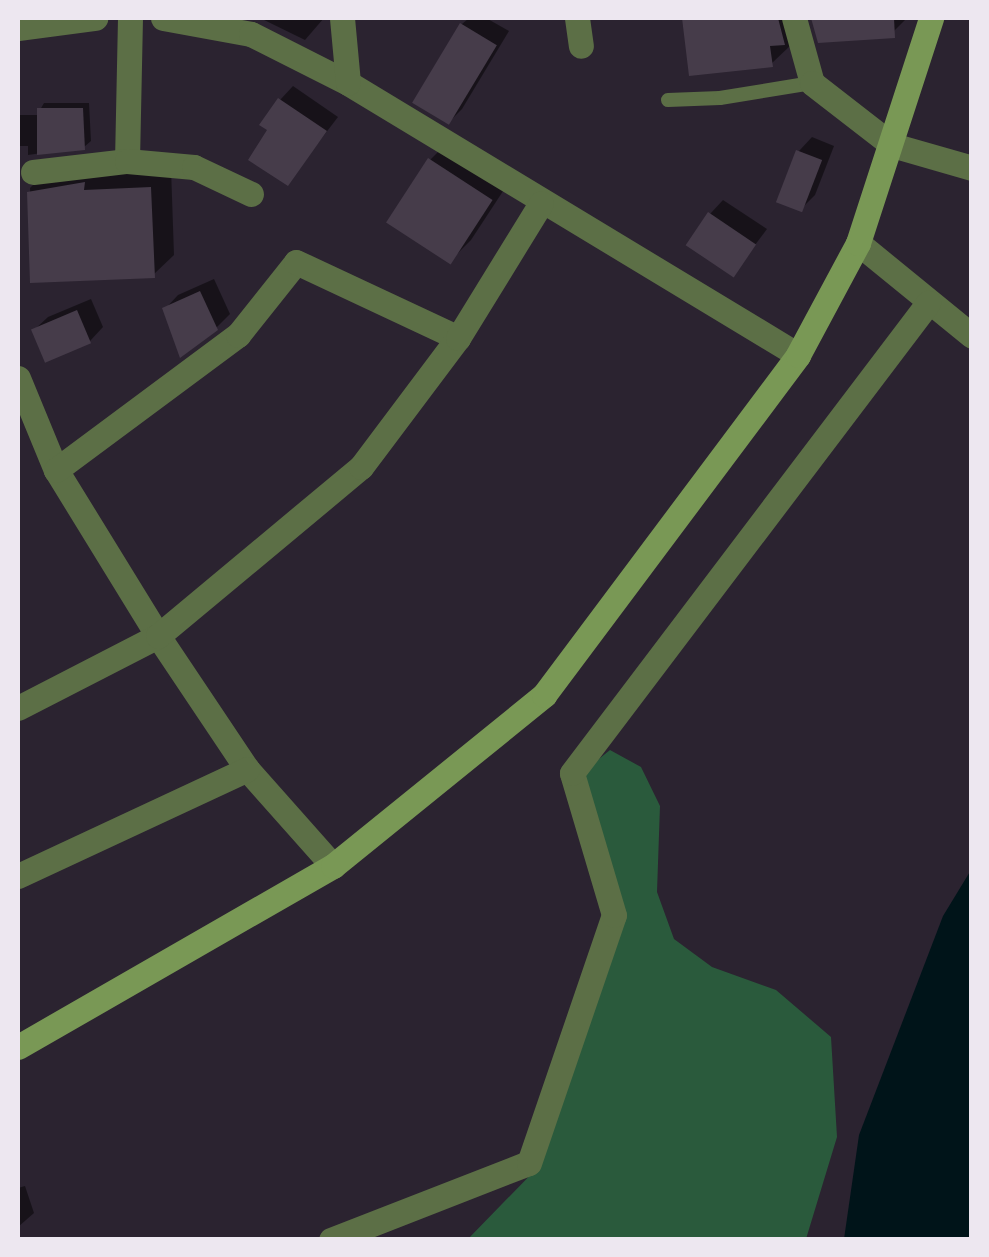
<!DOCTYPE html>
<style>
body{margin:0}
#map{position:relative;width:989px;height:1257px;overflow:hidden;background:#2b2330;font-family:Poppins,sans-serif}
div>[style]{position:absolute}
.green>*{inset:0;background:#2a5a3c}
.water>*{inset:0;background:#001419}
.shadow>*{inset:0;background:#0007}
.building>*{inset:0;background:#463c4a;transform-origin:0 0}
.service>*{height:14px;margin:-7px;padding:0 7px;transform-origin:7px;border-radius:7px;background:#5c6f46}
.minor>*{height:25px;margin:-12.5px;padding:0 12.5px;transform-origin:12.5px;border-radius:12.5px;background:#5c6f46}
.secondary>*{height:25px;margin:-12.5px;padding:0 12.5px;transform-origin:12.5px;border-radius:12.5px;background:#799855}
span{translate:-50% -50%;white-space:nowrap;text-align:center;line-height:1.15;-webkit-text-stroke:10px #120e14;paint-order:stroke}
.frame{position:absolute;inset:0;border:20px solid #ede7f0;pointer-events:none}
</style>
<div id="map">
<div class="green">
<i style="clip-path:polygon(610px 750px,641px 767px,660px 806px,657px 892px,674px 939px,712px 967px,776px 990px,831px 1037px,837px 1137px,806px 1239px,467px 1240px,542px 1163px,623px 917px,579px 775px)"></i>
</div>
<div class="water">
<i style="clip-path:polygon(971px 870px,971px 1239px,844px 1239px,859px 1135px,943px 916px)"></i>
</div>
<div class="shadow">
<i style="clip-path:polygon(260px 18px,324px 18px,305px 40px)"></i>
<i style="clip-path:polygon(469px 18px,486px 18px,509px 31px,462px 109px,449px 122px,462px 24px)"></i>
<i style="clip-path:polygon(685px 18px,802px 18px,791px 45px,771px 64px,691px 74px)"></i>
<i style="clip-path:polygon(812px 18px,907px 18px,889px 36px,820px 40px)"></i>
<i style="clip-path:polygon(293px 86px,338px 117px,288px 182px,280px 100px)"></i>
<i style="clip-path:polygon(44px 103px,89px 103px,91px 141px,84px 147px,28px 155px,28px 146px,18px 146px,18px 115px,37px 115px)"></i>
<i style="clip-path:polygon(812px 137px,834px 146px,815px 195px,801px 209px,779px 201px,799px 151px)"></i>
<i style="clip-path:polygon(450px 140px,511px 179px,471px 240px,450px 261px,430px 160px)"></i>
<i style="clip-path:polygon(50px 168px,171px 168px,174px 255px,153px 275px,33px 280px,30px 188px)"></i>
<i style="clip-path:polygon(723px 200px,767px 229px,734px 273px,710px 214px)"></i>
<i style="clip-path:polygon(214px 279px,230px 314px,216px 328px,165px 309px,178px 295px)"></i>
<i style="clip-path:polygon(91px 299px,103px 327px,90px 341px,34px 330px,48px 317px)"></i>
<i style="clip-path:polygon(25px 1186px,34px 1213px,18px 1227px,18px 1188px)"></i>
</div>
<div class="building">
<i style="clip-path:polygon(682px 18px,778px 18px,785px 45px,770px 46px,773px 67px,689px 76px)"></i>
<i style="clip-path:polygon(811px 18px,894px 18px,895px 38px,818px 43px)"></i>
<i style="left:460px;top:23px;width:43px;height:93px;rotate:31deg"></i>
<i style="clip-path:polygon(278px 98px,327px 131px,288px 186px,248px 160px,267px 130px,259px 125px)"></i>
<i style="clip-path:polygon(37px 108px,83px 108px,85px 150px,37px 155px)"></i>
<i style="left:796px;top:150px;width:28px;height:56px;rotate:21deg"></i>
<i style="left:428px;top:158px;width:77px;height:77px;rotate:33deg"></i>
<i style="clip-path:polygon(85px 182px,84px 190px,151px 187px,155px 278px,30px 283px,27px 192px)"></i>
<i style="left:708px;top:212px;width:58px;height:40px;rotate:34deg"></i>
<i style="clip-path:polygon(200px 291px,218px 330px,180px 358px,162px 308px)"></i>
<i style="left:77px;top:310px;width:36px;height:50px;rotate:67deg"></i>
</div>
<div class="service">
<i style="left:668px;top:100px;width:52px;rotate:-2.2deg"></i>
<i style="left:720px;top:98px;width:93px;rotate:-9.3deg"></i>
</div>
<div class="minor">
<i style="left:163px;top:18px;width:89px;rotate:10.3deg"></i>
<i style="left:251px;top:34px;width:109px;rotate:26.8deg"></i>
<i style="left:348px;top:83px;width:526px;rotate:31.15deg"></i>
<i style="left:342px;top:18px;width:65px;rotate:84.7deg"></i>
<i style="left:577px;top:18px;width:28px;rotate:82deg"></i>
<i style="left:794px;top:18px;width:67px;rotate:74.5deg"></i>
<i style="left:812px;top:83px;width:101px;rotate:37.8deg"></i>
<i style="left:892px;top:145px;width:83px;rotate:16deg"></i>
<i style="left:18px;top:28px;width:78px;rotate:-7.4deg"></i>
<i style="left:127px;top:161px;width:143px;rotate:-88.8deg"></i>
<i style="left:33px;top:172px;width:95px;rotate:-6.7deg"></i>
<i style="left:127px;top:161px;width:67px;rotate:5.1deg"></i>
<i style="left:194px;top:167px;width:63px;rotate:25.3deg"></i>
<i style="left:858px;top:243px;width:147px;rotate:39.2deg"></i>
<i style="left:18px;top:378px;width:100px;rotate:67.6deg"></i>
<i style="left:56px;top:470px;width:195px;rotate:58.4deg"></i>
<i style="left:158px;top:636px;width:160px;rotate:56.2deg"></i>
<i style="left:247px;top:769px;width:130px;rotate:48.4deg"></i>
<i style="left:56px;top:470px;width:227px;rotate:-36.6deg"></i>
<i style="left:238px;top:335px;width:93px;rotate:-51.5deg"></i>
<i style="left:296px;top:262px;width:179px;rotate:25.1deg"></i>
<i style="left:18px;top:708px;width:157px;rotate:-27.2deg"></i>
<i style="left:158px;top:636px;width:264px;rotate:-39.8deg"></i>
<i style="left:361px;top:467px;width:161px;rotate:-53.1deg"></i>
<i style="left:458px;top:338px;width:158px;rotate:-58.4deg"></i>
<i style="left:18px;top:876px;width:253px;rotate:-25deg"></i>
<i style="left:331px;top:1240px;width:212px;rotate:-21.3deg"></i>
<i style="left:529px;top:1163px;width:262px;rotate:-71.1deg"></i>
<i style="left:614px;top:915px;width:148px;rotate:-106.5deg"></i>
<i style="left:572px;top:773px;width:590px;rotate:-52.86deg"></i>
</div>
<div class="secondary">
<i style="left:18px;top:1047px;width:363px;rotate:-29.9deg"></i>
<i style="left:333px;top:866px;width:272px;rotate:-39deg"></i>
<i style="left:544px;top:695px;width:424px;rotate:-53.2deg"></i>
<i style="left:798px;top:355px;width:127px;rotate:-61.8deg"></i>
<i style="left:858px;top:243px;width:237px;rotate:-72deg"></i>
</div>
<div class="frame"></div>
</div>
